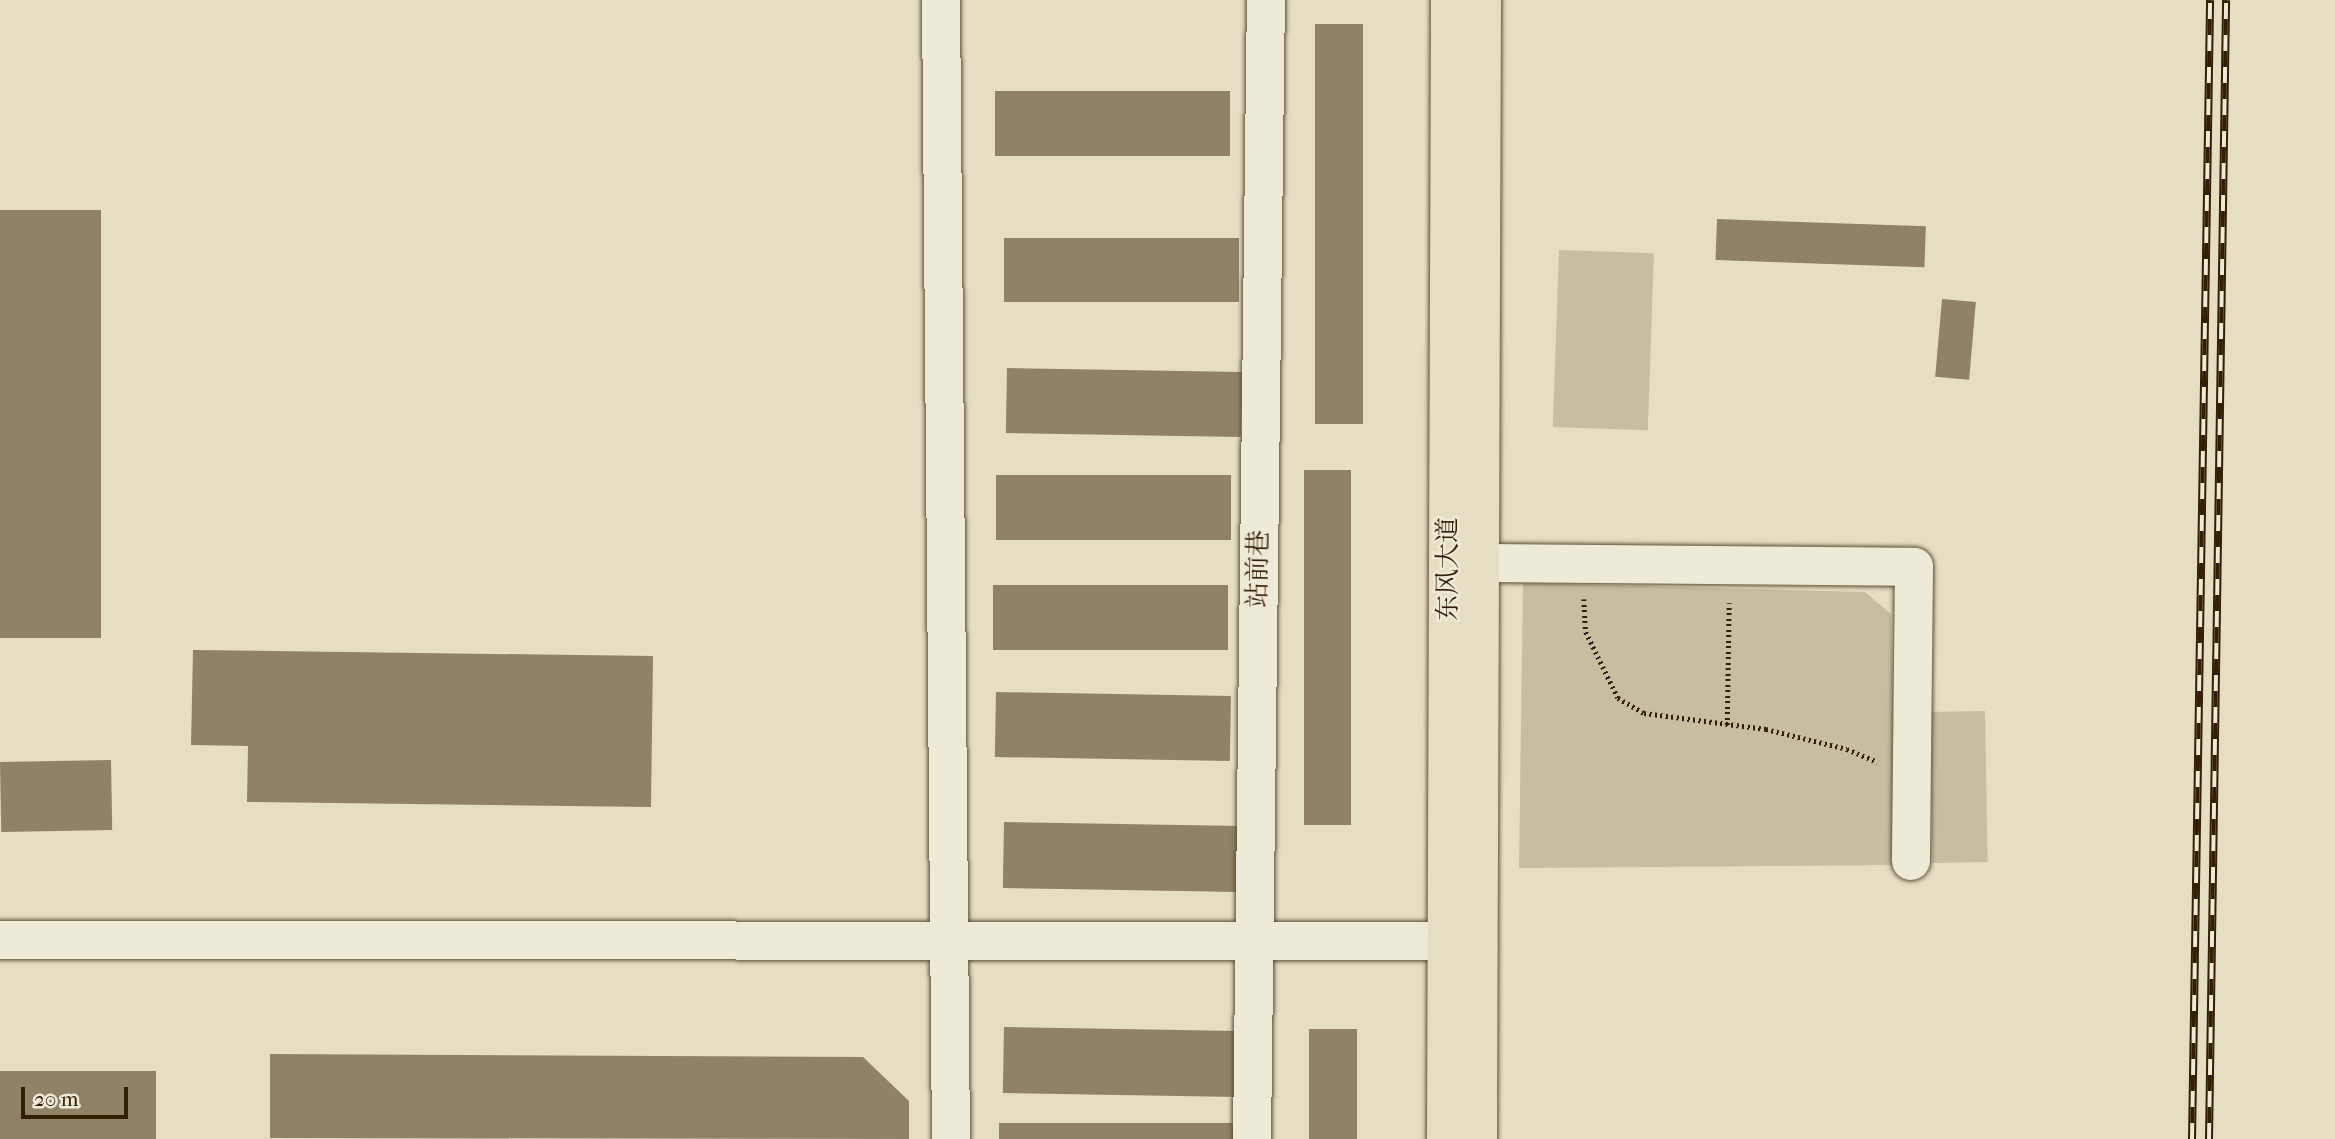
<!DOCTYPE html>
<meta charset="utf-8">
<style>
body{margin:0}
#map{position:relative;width:2335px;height:1139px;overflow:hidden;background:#e5dec3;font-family:"IM FELL French Canon","Noto Serif SC",serif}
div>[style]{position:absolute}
.green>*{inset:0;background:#c7bea2;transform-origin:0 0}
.building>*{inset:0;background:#908266;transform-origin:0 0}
.path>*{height:4.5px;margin-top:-2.25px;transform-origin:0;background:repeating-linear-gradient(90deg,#331f02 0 2px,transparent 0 5.5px)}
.roads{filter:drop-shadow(0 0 2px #604f32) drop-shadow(0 0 2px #604f32)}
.minor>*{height:38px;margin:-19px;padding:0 19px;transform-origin:19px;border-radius:19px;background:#eeead8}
.major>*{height:38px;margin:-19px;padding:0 19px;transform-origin:19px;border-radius:19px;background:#e5dec3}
.rail>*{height:8px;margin-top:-4px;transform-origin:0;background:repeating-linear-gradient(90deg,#eeead8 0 16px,#331f02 0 32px);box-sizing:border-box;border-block:2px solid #331f02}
span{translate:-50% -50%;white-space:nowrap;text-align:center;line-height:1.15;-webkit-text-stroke:5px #eeead8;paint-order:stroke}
.street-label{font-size:26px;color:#331f02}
.scale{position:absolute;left:21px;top:1087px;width:107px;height:32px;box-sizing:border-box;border:4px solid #331f02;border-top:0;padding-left:9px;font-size:21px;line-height:24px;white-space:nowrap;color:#331f02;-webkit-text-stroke:5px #eeead8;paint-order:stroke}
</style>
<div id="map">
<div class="green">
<i style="left:1559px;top:250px;width:95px;height:177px;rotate:2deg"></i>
<i style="clip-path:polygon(1523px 583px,1865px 592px,1891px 614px,1896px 865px,1519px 868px)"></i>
<i style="left:1985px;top:711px;width:151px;height:55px;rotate:89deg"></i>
</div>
<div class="building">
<i style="left:1315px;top:24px;width:48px;height:400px"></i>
<i style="left:995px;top:91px;width:235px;height:65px"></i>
<i style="left:101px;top:210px;width:428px;height:101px;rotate:90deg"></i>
<i style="left:1717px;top:219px;width:209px;height:41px;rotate:2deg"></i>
<i style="left:1004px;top:238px;width:235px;height:64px"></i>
<i style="left:1942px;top:299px;width:34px;height:78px;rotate:5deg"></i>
<i style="left:1007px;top:368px;width:235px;height:65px;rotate:1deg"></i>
<i style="left:1304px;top:470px;width:47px;height:355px"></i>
<i style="left:996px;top:475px;width:235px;height:65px"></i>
<i style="left:993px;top:585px;width:235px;height:65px"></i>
<i style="clip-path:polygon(193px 650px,653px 656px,651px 807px,247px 802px,248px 746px,191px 745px)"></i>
<i style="left:996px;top:692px;width:235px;height:65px;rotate:1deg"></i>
<i style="left:111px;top:760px;width:70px;height:111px;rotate:89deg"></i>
<i style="left:1004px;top:822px;width:236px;height:66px;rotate:1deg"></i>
<i style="left:1004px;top:1027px;width:235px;height:66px;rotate:1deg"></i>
<i style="left:1309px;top:1029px;width:48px;height:110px"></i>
<i style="clip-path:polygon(270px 1054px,863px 1057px,909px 1101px,909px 1139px,270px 1138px)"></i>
<i style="left:0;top:1071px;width:156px;height:68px"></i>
<i style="left:999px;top:1123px;width:235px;height:16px"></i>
</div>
<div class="path">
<i style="left:1584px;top:599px;width:33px;rotate:87deg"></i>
<i style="left:1586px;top:632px;width:73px;rotate:64.1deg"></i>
<i style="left:1618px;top:698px;width:30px;rotate:30deg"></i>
<i style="left:1644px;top:713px;width:123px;rotate:7.5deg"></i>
<i style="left:1766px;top:729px;width:83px;rotate:13.9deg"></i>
<i style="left:1847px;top:749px;width:33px;rotate:23deg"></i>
<i style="left:1727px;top:725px;width:122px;rotate:-89.1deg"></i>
</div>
<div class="roads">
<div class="minor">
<i style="left:941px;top:0;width:1139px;rotate:89.5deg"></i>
<i style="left:1480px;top:563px;width:434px;rotate:0.5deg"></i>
<i style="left:1914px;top:567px;width:294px;rotate:90.6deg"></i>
<i style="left:0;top:940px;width:1447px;rotate:0.04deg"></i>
<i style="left:1447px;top:941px;width:32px;rotate:11deg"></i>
<i style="left:1252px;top:1139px;width:1139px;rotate:-89.3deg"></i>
</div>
<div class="major">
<i style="left:1446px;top:1139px;width:1139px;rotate:-89.8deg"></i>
<i style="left:1478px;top:1139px;width:1139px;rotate:-89.8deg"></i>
</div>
</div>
<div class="rail">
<i style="left:2192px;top:1139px;width:1139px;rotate:-89.09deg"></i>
<i style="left:2209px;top:1139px;width:1139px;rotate:-89.14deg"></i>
</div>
<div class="street-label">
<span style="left:1258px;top:569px;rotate:-89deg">站前巷</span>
<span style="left:1448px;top:569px;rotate:-90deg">东风大道</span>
</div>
<div class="scale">20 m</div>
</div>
